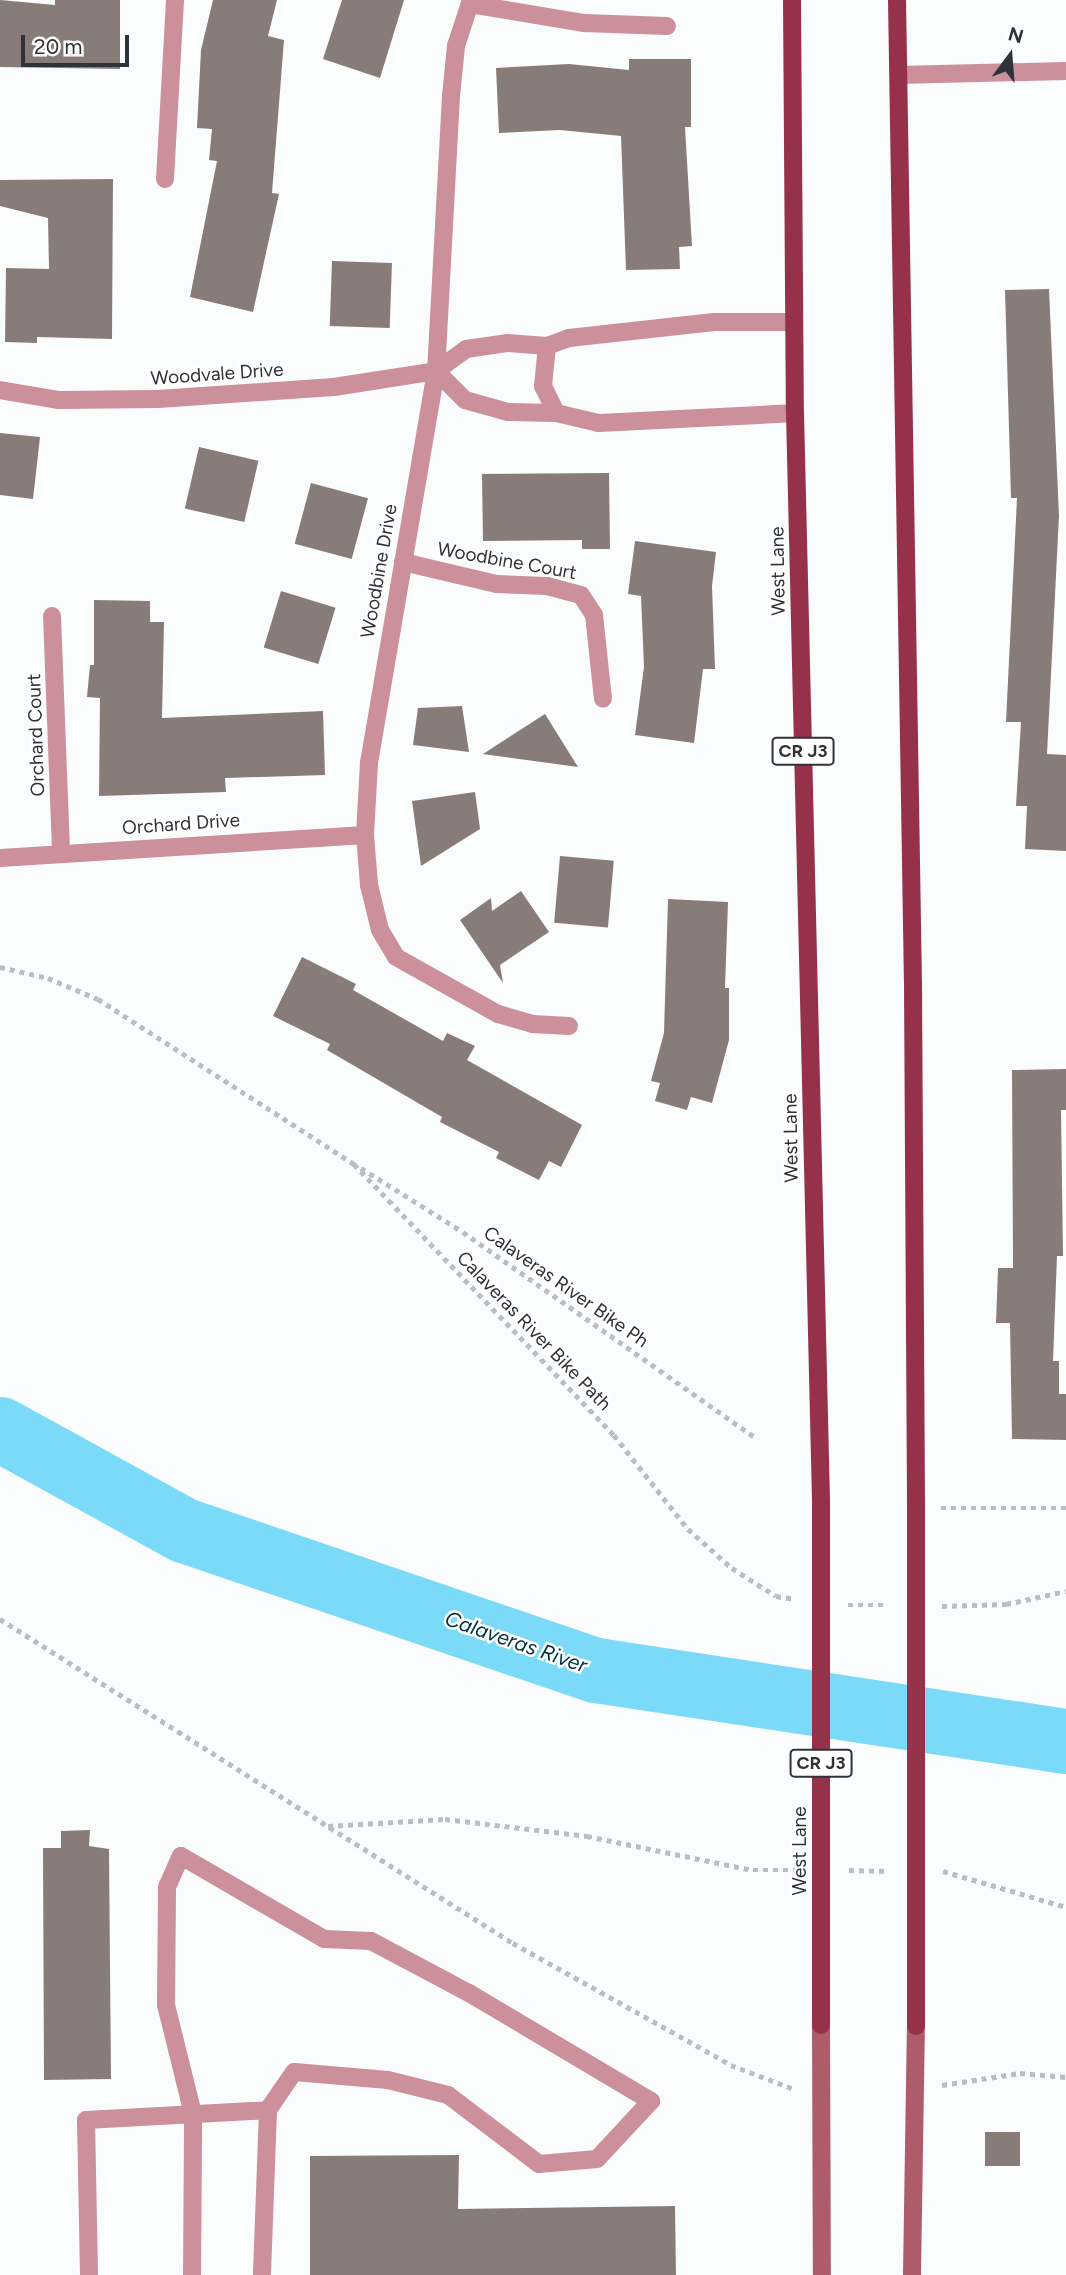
<!DOCTYPE html>
<style>
body{margin:0}
#map{position:relative;width:1066px;height:2275px;overflow:hidden;background:#fafcfd;font-family:Figtree,sans-serif}
div>[style]{position:absolute}
.river>*{height:65px;margin:-32.5px;padding:0 32.5px;transform-origin:32.5px;border-radius:32.5px;background:#7adaf8}
.building>*{inset:0;background:#887c79;transform-origin:0 0}
.path>*{height:4.5px;margin-top:-2.25px;transform-origin:0;background:repeating-linear-gradient(90deg,#bbbdbf 0 5px,transparent 0 10px)}
.lane>*{height:18px;margin:-9px;padding:0 9px;transform-origin:9px;border-radius:9px;background:#cb9099}
.street>*{height:18px;margin:-9px;padding:0 9px;transform-origin:9px;border-radius:9px;background:#cb9099}
.secondary>*{height:18px;margin:-9px;padding:0 9px;transform-origin:9px;border-radius:9px;background:#ae5b6a}
.primary>*{height:18px;margin:-9px;padding:0 9px;transform-origin:9px;border-radius:9px;background:#96314a}
.primary-bridge>*{height:18px;margin:-9px;padding:0 9px;transform-origin:9px;border-radius:9px;background:#96314a}
span{translate:-50% -50%;white-space:nowrap;text-align:center;line-height:1.15;-webkit-text-stroke:5px #fff;paint-order:stroke}
.shield-label span{padding:2px 5px;background:#fff;border:2px solid;border-radius:5px;-webkit-text-stroke-width:0}
.shield-label{font-size:18px;color:#2f3236;font-weight:700}
.street-label{font-size:19px;color:#2f3236}
.water-label{font-size:21px;color:#01303d;font-style:italic}
.north{position:absolute;left:975px;top:21px;width:70px;height:70px;-webkit-text-stroke:5px #fff;paint-order:stroke;rotate:16deg;font-size:19px;font-weight:700;line-height:28px;text-align:center;color:#2f3236}
.north::after{content:'';display:block;margin:auto;width:24px;height:32px;background:#2f3236;clip-path:polygon(50% 0,100% 100%,50% 72%,0 100%)}
.scale{position:absolute;left:21px;top:35px;width:108px;height:32px;box-sizing:border-box;border:4px solid #2f3236;border-top:0;padding-left:9px;font-size:21px;line-height:24px;white-space:nowrap;color:#2f3236;-webkit-text-stroke:5px #fff;paint-order:stroke}
</style>
<div id="map">
<div class="river">
<i style="left:0;top:1429px;width:210px;rotate:28.8deg"></i>
<i style="left:184px;top:1530px;width:435px;rotate:18.8deg"></i>
<i style="left:596px;top:1670px;width:475px;rotate:8.6deg"></i>
</div>
<div class="building">
<i style="clip-path:polygon(0 0,55px 5px,55px 0,120px 0,120px 69px,0 67px)"></i>
<i style="clip-path:polygon(213px 0,277px 0,268px 36px,284px 40px,272px 193px,279px 194px,253px 312px,190px 297px,217px 161px,209px 160px,212px 129px,197px 128px,201px 50px)"></i>
<i style="clip-path:polygon(342px 0,404px 0,380px 78px,323px 59px)"></i>
<i style="clip-path:polygon(629px 59px,691px 59px,691px 127px,685px 127px,692px 246px,679px 247px,680px 269px,626px 270px,621px 136px,560px 130px,499px 133px,496px 68px,569px 64px,629px 70px)"></i>
<i style="clip-path:polygon(113px 179px,112px 339px,37px 337px,37px 343px,5px 342px,6px 268px,49px 269px,48px 218px,0 206px,0 180px)"></i>
<i style="left:332px;top:261px;width:60px;height:65px;rotate:2deg"></i>
<i style="clip-path:polygon(1049px 289px,1059px 516px,1047px 754px,1066px 755px,1066px 851px,1025px 849px,1027px 806px,1016px 806px,1021px 722px,1006px 722px,1017px 498px,1011px 498px,1005px 290px)"></i>
<i style="clip-path:polygon(0 433px,40px 437px,33px 499px,0 495px)"></i>
<i style="left:199px;top:447px;width:61px;height:63px;rotate:13deg"></i>
<i style="clip-path:polygon(609px 473px,610px 549px,582px 549px,582px 540px,483px 541px,482px 474px)"></i>
<i style="left:311px;top:483px;width:59px;height:63px;rotate:15deg"></i>
<i style="clip-path:polygon(635px 541px,716px 552px,712px 586px,715px 669px,703px 669px,694px 743px,635px 735px,644px 667px,641px 596px,628px 594px)"></i>
<i style="left:281px;top:591px;width:57px;height:59px;rotate:17deg"></i>
<i style="clip-path:polygon(94px 600px,150px 601px,150px 622px,164px 622px,162px 718px,323px 711px,325px 775px,225px 778px,226px 792px,99px 796px,100px 698px,87px 697px,90px 665px,94px 665px)"></i>
<i style="clip-path:polygon(462px 706px,469px 752px,413px 745px,418px 708px)"></i>
<i style="clip-path:polygon(545px 714px,578px 767px,483px 754px)"></i>
<i style="clip-path:polygon(475px 792px,480px 829px,421px 866px,412px 801px)"></i>
<i style="left:560px;top:856px;width:54px;height:67px;rotate:5deg"></i>
<i style="clip-path:polygon(521px 891px,549px 932px,500px 965px,503px 983px,460px 920px,491px 898px,492px 911px)"></i>
<i style="clip-path:polygon(668px 899px,728px 902px,725px 988px,729px 988px,729px 1040px,712px 1103px,691px 1097px,687px 1110px,655px 1101px,660px 1083px,651px 1081px,664px 1033px)"></i>
<i style="clip-path:polygon(302px 957px,356px 984px,353px 990px,443px 1041px,447px 1033px,475px 1046px,467px 1060px,582px 1125px,561px 1167px,549px 1161px,539px 1180px,496px 1158px,499px 1152px,440px 1122px,442px 1117px,327px 1050px,330px 1044px,273px 1016px)"></i>
<i style="clip-path:polygon(1066px 1069px,1066px 1110px,1061px 1110px,1063px 1256px,1057px 1256px,1053px 1361px,1059px 1361px,1059px 1394px,1066px 1394px,1066px 1440px,1012px 1439px,1010px 1323px,996px 1323px,998px 1268px,1013px 1268px,1012px 1070px)"></i>
<i style="clip-path:polygon(90px 1830px,89px 1846px,109px 1849px,111px 2079px,44px 2080px,43px 1848px,61px 1848px,61px 1831px)"></i>
<i style="left:1020px;top:2132px;width:34px;height:35px;rotate:90deg"></i>
<i style="clip-path:polygon(459px 2155px,458px 2209px,675px 2206px,676px 2275px,310px 2275px,310px 2156px)"></i>
</div>
<div class="path">
<i style="left:0;top:967px;width:49px;rotate:12.9deg"></i>
<i style="left:48px;top:978px;width:54px;rotate:22.8deg"></i>
<i style="left:98px;top:999px;width:305px;rotate:32.8deg"></i>
<i style="left:354px;top:1164px;width:376px;rotate:46.2deg"></i>
<i style="left:614px;top:1435px;width:120px;rotate:51.8deg"></i>
<i style="left:688px;top:1529px;width:59px;rotate:41.6deg"></i>
<i style="left:732px;top:1568px;width:52px;rotate:32.5deg"></i>
<i style="left:776px;top:1596px;width:18px;rotate:9deg"></i>
<i style="left:361px;top:1168px;width:120px;rotate:32.1deg"></i>
<i style="left:463px;top:1232px;width:360px;rotate:35.1deg"></i>
<i style="left:941px;top:1508px;width:125px"></i>
<i style="left:848px;top:1605px;width:40px"></i>
<i style="left:942px;top:1606px;width:64px;rotate:-1.8deg"></i>
<i style="left:1006px;top:1604px;width:61px;rotate:-12.2deg"></i>
<i style="left:0;top:1619px;width:607px;rotate:32.28deg"></i>
<i style="left:513px;top:1943px;width:250px;rotate:29.2deg"></i>
<i style="left:731px;top:2065px;width:67px;rotate:20.9deg"></i>
<i style="left:328px;top:1826px;width:117px;rotate:-3.4deg"></i>
<i style="left:445px;top:1819px;width:143px;rotate:6.8deg"></i>
<i style="left:587px;top:1836px;width:169px;rotate:11.6deg"></i>
<i style="left:753px;top:1870px;width:42px"></i>
<i style="left:849px;top:1870px;width:40px;rotate:1.4deg"></i>
<i style="left:943px;top:1871px;width:128px;rotate:16.3deg"></i>
<i style="left:942px;top:2085px;width:79px;rotate:-8.7deg"></i>
<i style="left:1020px;top:2073px;width:46px;rotate:5deg"></i>
</div>
<div class="lane">
<i style="left:89px;top:2275px;width:155px;rotate:-91.1deg"></i>
<i style="left:86px;top:2120px;width:182px;rotate:-3.1deg"></i>
<i style="left:192px;top:2275px;width:161px;rotate:-89.6deg"></i>
<i style="left:193px;top:2114px;width:112px;rotate:-103.9deg"></i>
<i style="left:166px;top:2005px;width:118px;rotate:-89.5deg"></i>
<i style="left:167px;top:1887px;width:34px;rotate:-66deg"></i>
<i style="left:181px;top:1856px;width:165px;rotate:30.1deg"></i>
<i style="left:324px;top:1939px;width:47px;rotate:2.4deg"></i>
<i style="left:371px;top:1941px;width:111px;rotate:28deg"></i>
<i style="left:469px;top:1993px;width:212px;rotate:30.7deg"></i>
<i style="left:651px;top:2101px;width:79px;rotate:133deg"></i>
<i style="left:597px;top:2159px;width:58px;rotate:175.1deg"></i>
<i style="left:539px;top:2164px;width:114px;rotate:-142.8deg"></i>
<i style="left:448px;top:2095px;width:62px;rotate:-166deg"></i>
<i style="left:388px;top:2080px;width:94px;rotate:-175.1deg"></i>
<i style="left:294px;top:2072px;width:46px;rotate:124.4deg"></i>
<i style="left:268px;top:2110px;width:165px;rotate:92.1deg"></i>
</div>
<div class="street">
<i style="left:471px;top:0;width:48px;rotate:108.1deg"></i>
<i style="left:456px;top:46px;width:50px;rotate:95.7deg"></i>
<i style="left:451px;top:96px;width:275px;rotate:93.1deg"></i>
<i style="left:436px;top:371px;width:398px;rotate:99.7deg"></i>
<i style="left:369px;top:763px;width:72px;rotate:93.2deg"></i>
<i style="left:365px;top:835px;width:50px;rotate:85.4deg"></i>
<i style="left:369px;top:885px;width:46px;rotate:76.3deg"></i>
<i style="left:380px;top:930px;width:31px;rotate:59deg"></i>
<i style="left:396px;top:957px;width:117px;rotate:29.2deg"></i>
<i style="left:498px;top:1014px;width:35px;rotate:16deg"></i>
<i style="left:532px;top:1024px;width:37px;rotate:3deg"></i>
<i style="left:470px;top:4px;width:116px;rotate:9.5deg"></i>
<i style="left:584px;top:23px;width:83px;rotate:2.1deg"></i>
<i style="left:899px;top:75px;width:167px;rotate:-1.4deg"></i>
<i style="left:165px;top:179px;width:179px;rotate:-86.8deg"></i>
<i style="left:794px;top:322px;width:80px;rotate:180deg"></i>
<i style="left:714px;top:322px;width:146px;rotate:173.7deg"></i>
<i style="left:569px;top:338px;width:23px;rotate:160deg"></i>
<i style="left:547px;top:346px;width:40px;rotate:95.7deg"></i>
<i style="left:543px;top:386px;width:30px;rotate:64deg"></i>
<i style="left:556px;top:413px;width:44px;rotate:13.1deg"></i>
<i style="left:599px;top:423px;width:196px;rotate:-2.9deg"></i>
<i style="left:436px;top:371px;width:41px;rotate:45deg"></i>
<i style="left:465px;top:400px;width:45px;rotate:15.6deg"></i>
<i style="left:508px;top:412px;width:48px;rotate:1.2deg"></i>
<i style="left:0;top:390px;width:60px;rotate:9.6deg"></i>
<i style="left:59px;top:400px;width:99px;rotate:-0.6deg"></i>
<i style="left:158px;top:399px;width:176px;rotate:-3.9deg"></i>
<i style="left:334px;top:387px;width:103px;rotate:-8.9deg"></i>
<i style="left:436px;top:371px;width:37px;rotate:-36deg"></i>
<i style="left:466px;top:349px;width:41px;rotate:-8.3deg"></i>
<i style="left:507px;top:343px;width:40px;rotate:4.3deg"></i>
<i style="left:403px;top:562px;width:96px;rotate:13.3deg"></i>
<i style="left:496px;top:584px;width:51px;rotate:2.2deg"></i>
<i style="left:547px;top:586px;width:35px;rotate:15deg"></i>
<i style="left:581px;top:595px;width:24px;rotate:57deg"></i>
<i style="left:594px;top:615px;width:84px;rotate:83.9deg"></i>
<i style="left:52px;top:616px;width:237px;rotate:87.8deg"></i>
<i style="left:0;top:858px;width:366px;rotate:-3.6deg"></i>
</div>
<div class="secondary">
<i style="left:821px;top:2025px;width:250px;rotate:89.8deg"></i>
<i style="left:912px;top:2275px;width:249px;rotate:-89.1deg"></i>
</div>
<div class="primary">
<i style="left:792px;top:0;width:413px;rotate:89.6deg"></i>
<i style="left:795px;top:413px;width:1088px;rotate:88.63deg"></i>
<i style="left:897px;top:0;width:983px;rotate:89.07deg"></i>
<i style="left:913px;top:983px;width:526px;rotate:89.67deg"></i>
</div>
<div class="primary-bridge">
<i style="left:821px;top:1501px;width:524px;rotate:90deg"></i>
<i style="left:916px;top:1509px;width:517px;rotate:90deg"></i>
</div>
<div class="shield-label">
<span style="left:803px;top:751px">CR J3</span>
<span style="left:821px;top:1763px">CR J3</span>
</div>
<div class="street-label">
<span style="left:217px;top:374px;rotate:-4deg">Woodvale Drive</span>
<span style="left:507px;top:561px;rotate:10deg">Woodbine Court</span>
<span style="left:379px;top:571px;rotate:-80deg">Woodbine Drive</span>
<span style="left:778px;top:571px;rotate:-91deg">West Lane</span>
<span style="left:36px;top:735px;rotate:-92deg">Orchard Court</span>
<span style="left:181px;top:824px;rotate:-4deg">Orchard Drive</span>
<span style="left:791px;top:1138px;rotate:-91deg">West Lane</span>
<span style="left:566px;top:1287px;rotate:35deg">Calaveras River Bike Ph</span>
<span style="left:534px;top:1331px;rotate:46deg">Calaveras River Bike Path</span>
<span style="left:800px;top:1851px;rotate:-90deg">West Lane</span>
</div>
<div class="water-label">
<span style="left:516px;top:1642px;rotate:19deg">Calaveras River</span>
</div>
<div class="north">N</div>
<div class="scale">20 m</div>
</div>
